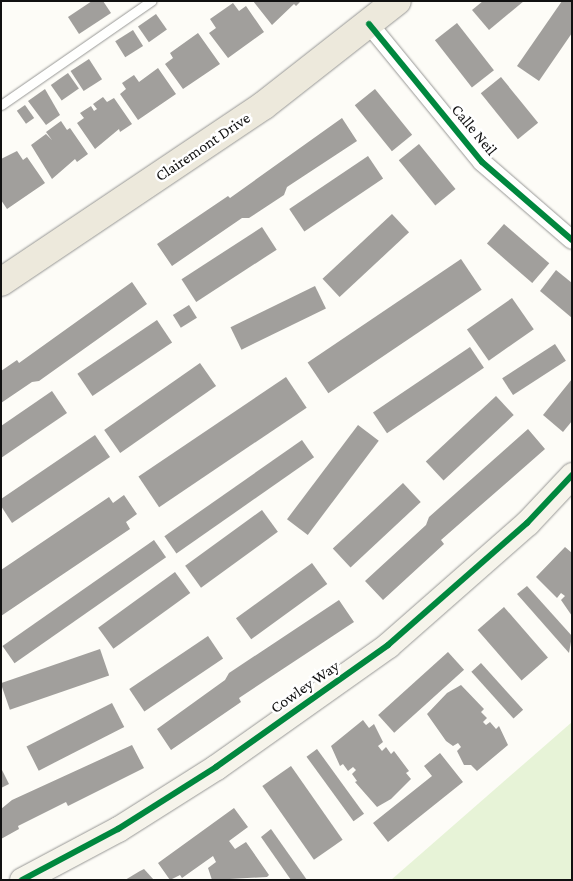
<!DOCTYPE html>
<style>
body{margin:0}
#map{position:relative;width:573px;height:881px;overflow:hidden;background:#fdfcf7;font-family:"Crimson Pro",serif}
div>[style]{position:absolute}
.green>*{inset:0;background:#e7f3d7}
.building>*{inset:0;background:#a19f9c;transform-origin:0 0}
.roads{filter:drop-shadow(0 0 1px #979795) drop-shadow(0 0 1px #979795)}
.lane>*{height:9px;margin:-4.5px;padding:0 4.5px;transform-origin:4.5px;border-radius:4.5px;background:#fffffe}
.street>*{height:18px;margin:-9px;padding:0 9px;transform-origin:9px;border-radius:9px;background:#fffffe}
.secondary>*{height:25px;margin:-12.5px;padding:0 12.5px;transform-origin:12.5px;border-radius:12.5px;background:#f6f4eb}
.primary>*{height:28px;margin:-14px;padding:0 14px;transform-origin:14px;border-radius:14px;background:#ede9dc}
.cycleway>*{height:6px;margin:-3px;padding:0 3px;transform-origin:3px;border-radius:3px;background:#00873e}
span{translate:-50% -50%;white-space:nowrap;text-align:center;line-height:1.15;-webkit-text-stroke:5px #fff;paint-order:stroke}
.street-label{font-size:16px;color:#111}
.frame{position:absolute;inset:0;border:2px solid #111;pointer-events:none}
</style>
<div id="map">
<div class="green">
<i style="clip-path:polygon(572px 722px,572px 880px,391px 880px)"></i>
</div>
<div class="building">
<i style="clip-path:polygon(92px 1px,103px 1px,111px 13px,79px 34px,68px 17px)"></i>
<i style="clip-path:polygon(253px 1px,301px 1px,296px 6px,294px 4px,272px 25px)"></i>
<i style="clip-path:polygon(483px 1px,524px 1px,489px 30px,472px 10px)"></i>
<i style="clip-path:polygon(562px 1px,572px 1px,572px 33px,539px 81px,517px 66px)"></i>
<i style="clip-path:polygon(233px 3px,239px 11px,246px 6px,264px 32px,228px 58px,209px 33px,216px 28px,210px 19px)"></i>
<i style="left:156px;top:14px;width:19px;height:22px;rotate:55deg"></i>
<i style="left:457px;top:23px;width:60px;height:28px;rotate:52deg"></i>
<i style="left:133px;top:30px;width:19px;height:21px;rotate:58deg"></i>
<i style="clip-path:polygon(198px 33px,220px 64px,183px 89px,165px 64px,173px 58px,170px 53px)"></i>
<i style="left:89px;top:59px;width:24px;height:22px;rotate:57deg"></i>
<i style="clip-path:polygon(158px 68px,176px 94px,138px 120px,120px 94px,126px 89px,122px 83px,134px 75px,139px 82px)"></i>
<i style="left:68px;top:73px;width:19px;height:21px;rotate:55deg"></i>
<i style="left:501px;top:77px;width:59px;height:26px;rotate:51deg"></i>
<i style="clip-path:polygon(45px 89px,60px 115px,46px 125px,28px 101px)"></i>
<i style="left:375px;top:89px;width:59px;height:26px;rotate:51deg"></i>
<i style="clip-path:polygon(103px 97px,107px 102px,114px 98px,132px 124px,120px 132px,119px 129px,95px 149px,77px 123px,84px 118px,80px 113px,91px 106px,94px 111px,97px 109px,93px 104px)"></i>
<i style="left:25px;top:105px;width:16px;height:10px;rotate:55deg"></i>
<i style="clip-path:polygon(342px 118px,357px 141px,287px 187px,284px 195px,249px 218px,242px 218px,172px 266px,157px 244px,228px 196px,230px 198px)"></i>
<i style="clip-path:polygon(61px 121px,67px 130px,70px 128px,88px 154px,77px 162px,75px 159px,52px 179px,31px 145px,46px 134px,52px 140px,46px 132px)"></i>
<i style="left:419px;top:144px;width:58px;height:26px;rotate:51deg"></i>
<i style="clip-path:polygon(17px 151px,23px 160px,27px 157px,45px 183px,7px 209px,1px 200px,1px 159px)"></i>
<i style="left:368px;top:156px;width:27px;height:95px;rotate:56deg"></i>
<i style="left:392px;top:214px;width:25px;height:95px;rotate:47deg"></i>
<i style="left:504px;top:224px;width:60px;height:26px;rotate:41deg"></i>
<i style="left:262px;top:227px;width:27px;height:96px;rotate:57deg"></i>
<i style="left:461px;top:259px;width:37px;height:185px;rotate:56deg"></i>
<i style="clip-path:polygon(556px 270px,572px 283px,572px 318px,540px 291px)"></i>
<i style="clip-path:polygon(132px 282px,147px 304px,39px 381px,32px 382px,1px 403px,1px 371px,17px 360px,19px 363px)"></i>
<i style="left:315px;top:286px;width:25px;height:94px;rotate:64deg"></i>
<i style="left:512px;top:298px;width:38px;height:55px;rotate:55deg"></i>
<i style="left:189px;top:305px;width:15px;height:19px;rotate:58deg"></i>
<i style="left:157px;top:320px;width:27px;height:96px;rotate:56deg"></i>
<i style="left:555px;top:344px;width:20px;height:63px;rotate:57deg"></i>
<i style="left:470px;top:347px;width:25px;height:117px;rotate:56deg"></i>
<i style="left:200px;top:363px;width:28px;height:117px;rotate:55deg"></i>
<i style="left:286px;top:377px;width:37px;height:178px;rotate:56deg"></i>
<i style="clip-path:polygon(572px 379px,572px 421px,563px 432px,543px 415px)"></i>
<i style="clip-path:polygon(52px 391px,67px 413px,1px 458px,1px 426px)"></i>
<i style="left:496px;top:396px;width:26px;height:96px;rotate:47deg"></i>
<i style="left:358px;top:425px;width:26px;height:118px;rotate:37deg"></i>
<i style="clip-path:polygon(528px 429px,545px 449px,441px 540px,444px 544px,383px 600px,365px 581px,426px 525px,429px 517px)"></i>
<i style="clip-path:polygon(95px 435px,110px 457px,12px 523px,1px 506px,1px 499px)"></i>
<i style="left:302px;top:440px;width:21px;height:168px;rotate:55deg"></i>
<i style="left:403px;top:483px;width:26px;height:96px;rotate:47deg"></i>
<i style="clip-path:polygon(124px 495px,137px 514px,126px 522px,130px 529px,1px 616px,1px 570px,109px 497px,113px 503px)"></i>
<i style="left:262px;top:510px;width:27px;height:95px;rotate:54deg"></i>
<i style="left:154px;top:540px;width:21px;height:185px;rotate:55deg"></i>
<i style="clip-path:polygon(565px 547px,572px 553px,572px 616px,561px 600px,565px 596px,561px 593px,557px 598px,536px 577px)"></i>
<i style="left:312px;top:563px;width:26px;height:94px;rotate:54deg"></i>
<i style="left:175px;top:572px;width:26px;height:95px;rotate:54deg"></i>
<i style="clip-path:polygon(527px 586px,572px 636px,569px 653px,517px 594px)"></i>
<i style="clip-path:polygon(339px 600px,354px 622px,239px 698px,241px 702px,171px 750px,157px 729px,225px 680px,229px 673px)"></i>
<i style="left:504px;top:607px;width:67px;height:35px;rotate:49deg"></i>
<i style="left:208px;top:636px;width:27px;height:95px;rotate:56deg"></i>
<i style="left:100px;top:649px;width:28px;height:105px;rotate:71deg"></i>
<i style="left:448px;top:652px;width:24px;height:94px;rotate:48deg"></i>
<i style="left:481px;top:663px;width:63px;height:13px;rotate:48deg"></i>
<i style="clip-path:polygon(461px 685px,484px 709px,481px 712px,487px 718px,483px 722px,486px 725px,490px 722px,496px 729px,499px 726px,508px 745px,477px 771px,471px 765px,464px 765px,457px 751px,461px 747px,458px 743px,453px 746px,446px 741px,427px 714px,447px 693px)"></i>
<i style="left:112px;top:703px;width:27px;height:96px;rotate:63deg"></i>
<i style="clip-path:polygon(363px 720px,369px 728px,374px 724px,383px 742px,378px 746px,382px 751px,386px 747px,391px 754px,394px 751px,409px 771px,406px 773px,411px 779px,391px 799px,377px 807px,355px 782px,357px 781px,352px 774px,356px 770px,353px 767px,348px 771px,343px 764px,340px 766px,331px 746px)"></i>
<i style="clip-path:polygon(132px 745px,144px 768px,68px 806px,66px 802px,18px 826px,19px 829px,1px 839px,1px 809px,12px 800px)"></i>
<i style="left:317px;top:749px;width:80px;height:13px;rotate:54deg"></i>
<i style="clip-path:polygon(440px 753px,463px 782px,388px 842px,373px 823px,432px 776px,424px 766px)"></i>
<i style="left:291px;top:766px;width:90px;height:35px;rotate:55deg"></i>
<i style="clip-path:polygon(1px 768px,9px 784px,1px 788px)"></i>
<i style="clip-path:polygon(234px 808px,248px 827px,229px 841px,235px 849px,246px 842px,269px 875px,267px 877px,212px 880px,208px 868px,216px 862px,213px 856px,182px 878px,180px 875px,170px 880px,158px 863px)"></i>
<i style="clip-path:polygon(271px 829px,307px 880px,291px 880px,261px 837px)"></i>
<i style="clip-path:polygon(144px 869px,154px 880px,125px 880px,140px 871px)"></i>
</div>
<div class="roads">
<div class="lane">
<i style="left:1px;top:105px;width:183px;rotate:-34.7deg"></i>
</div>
<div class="street">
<i style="left:369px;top:24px;width:178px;rotate:50.7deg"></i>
<i style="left:482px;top:162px;width:119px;rotate:40.9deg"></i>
</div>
<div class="secondary">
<i style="left:22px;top:880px;width:109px;rotate:-28deg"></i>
<i style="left:118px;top:829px;width:116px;rotate:-32.3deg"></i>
<i style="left:216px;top:767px;width:211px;rotate:-35.3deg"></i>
<i style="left:388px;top:645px;width:185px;rotate:-41.3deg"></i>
<i style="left:527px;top:523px;width:66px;rotate:-46.8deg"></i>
</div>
<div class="primary">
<i style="left:1px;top:282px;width:316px;rotate:-33.9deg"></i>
<i style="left:263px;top:106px;width:170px;rotate:-38.1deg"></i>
</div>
</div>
<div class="cycleway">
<i style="left:369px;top:24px;width:178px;rotate:50.7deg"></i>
<i style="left:482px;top:162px;width:119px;rotate:40.9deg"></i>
<i style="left:22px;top:880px;width:109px;rotate:-28deg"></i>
<i style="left:118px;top:829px;width:116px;rotate:-32.3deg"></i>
<i style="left:216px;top:767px;width:211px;rotate:-35.3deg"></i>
<i style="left:388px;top:645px;width:185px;rotate:-41.3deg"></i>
<i style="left:527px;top:523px;width:66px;rotate:-46.8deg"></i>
</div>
<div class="street-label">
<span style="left:474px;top:130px;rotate:50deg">Calle Neil</span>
<span style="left:203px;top:147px;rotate:-34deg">Clairemont Drive</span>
<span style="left:305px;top:687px;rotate:-35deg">Cowley Way</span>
</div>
<div class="frame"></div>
</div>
